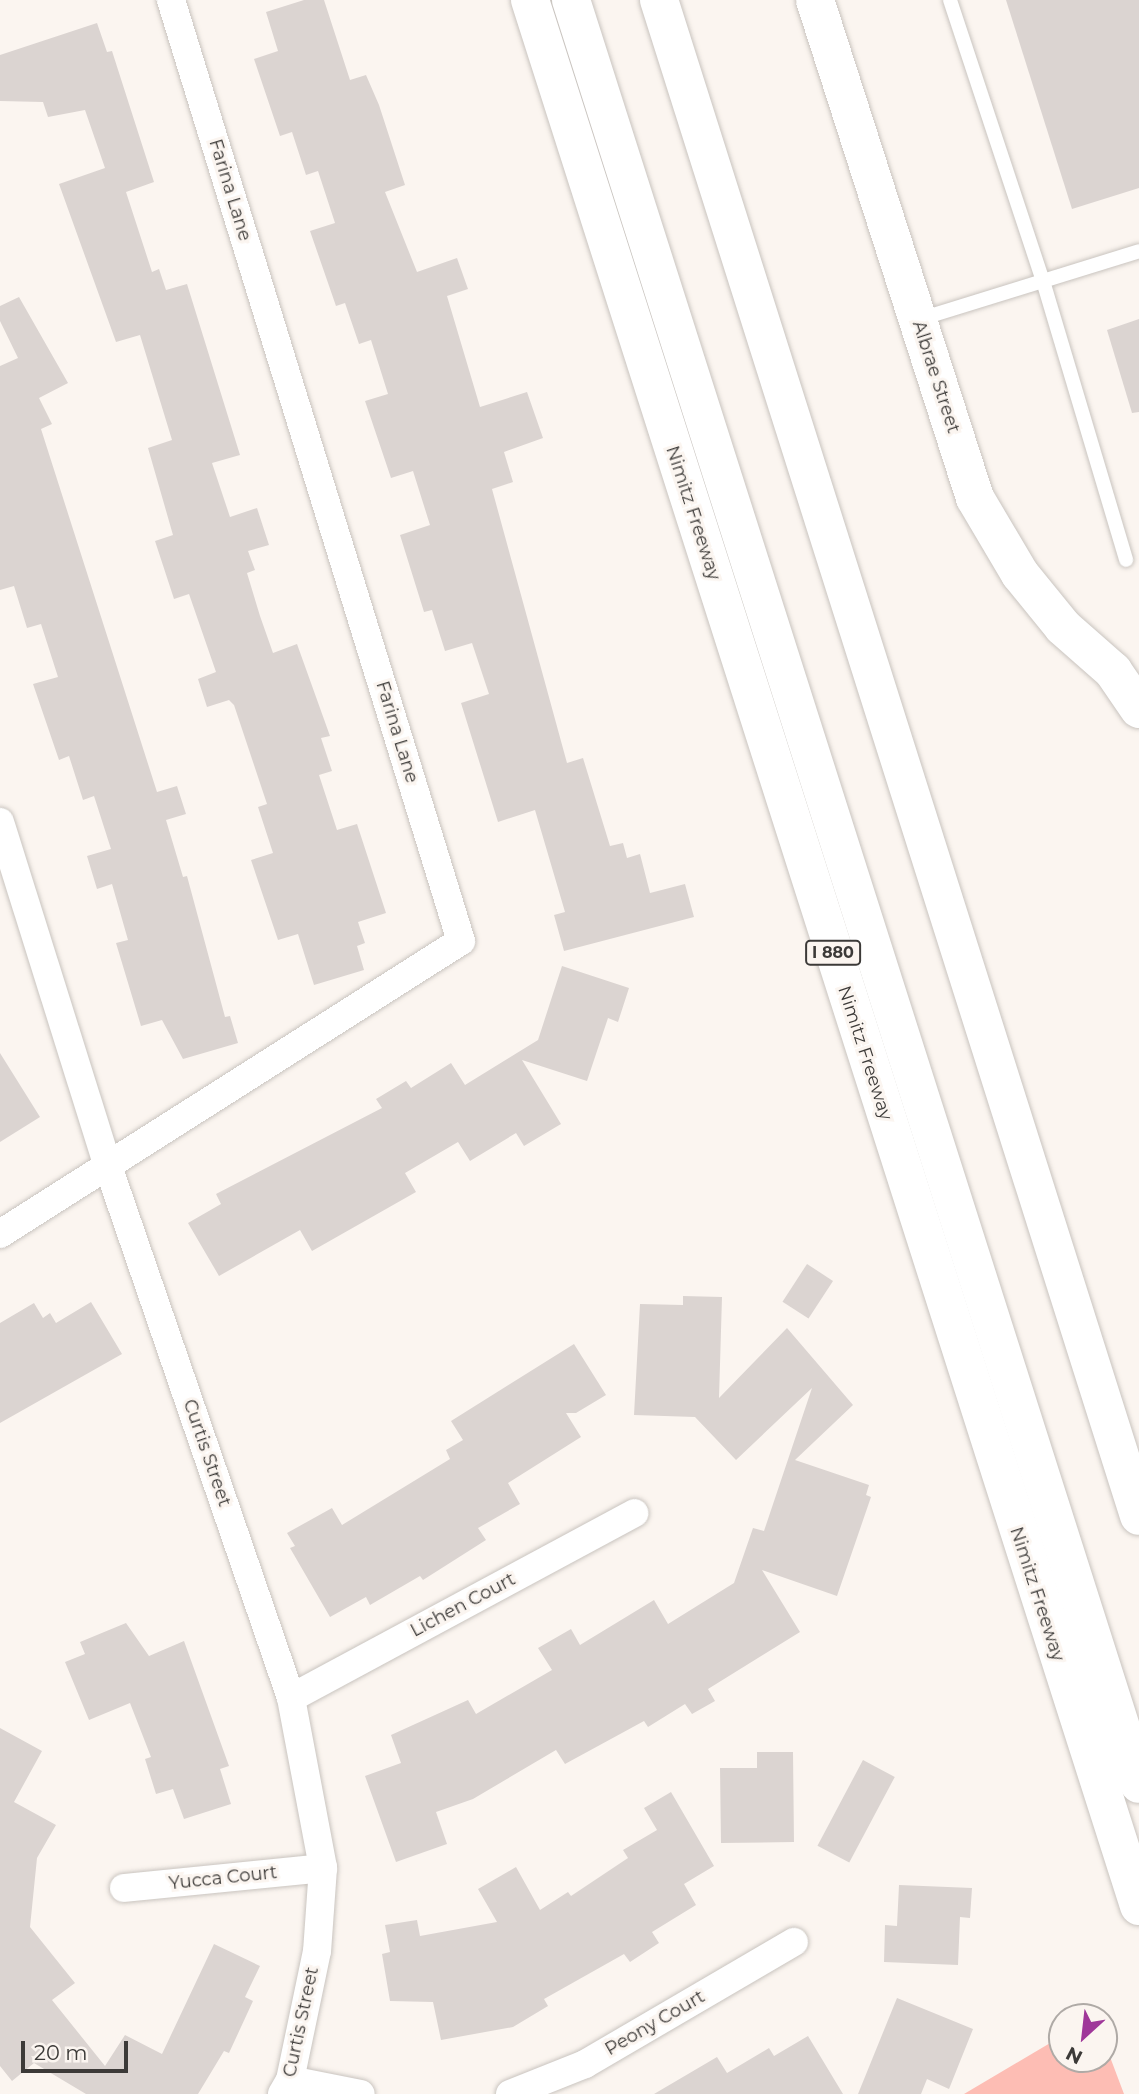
<!DOCTYPE html>
<style>
body{margin:0}
#map{position:relative;width:1139px;height:2094px;overflow:hidden;background:#fbf5f0;font-family:Montserrat,sans-serif}
div>[style]{position:absolute}
.green>*{inset:0;background:#fdbdb4}
.building>*{inset:0;background:#dbd4d1;transform-origin:0 0}
.roads{filter:drop-shadow(0 0 2px #c9c4bf) drop-shadow(0 0 2px #c9c4bf)}
.lane>*{height:14px;margin:-7px;padding:0 7px;transform-origin:7px;border-radius:7px;background:#fff}
.street>*{height:28px;margin:-14px;padding:0 14px;transform-origin:14px;border-radius:14px;background:#fff}
.secondary>*{height:38px;margin:-19px;padding:0 19px;transform-origin:19px;border-radius:19px;background:#fff}
.highway>*{height:38px;margin:-19px;padding:0 19px;transform-origin:19px;border-radius:19px;background:#fff}
span{translate:-50% -50%;white-space:nowrap;text-align:center;line-height:1.15;-webkit-text-stroke:6px #fbf5f0;paint-order:stroke}
.shield-label span{padding:2px 5px;background:#fbf5f0;border:2px solid;border-radius:5px;-webkit-text-stroke-width:0}
.shield-label{font-size:16px;color:#3c3a38;font-weight:700}
.street-label{font-size:18px;color:#3c3a38}
.north{position:absolute;left:1048px;top:2003px;width:70px;height:70px;box-sizing:border-box;background:#fbf5f0;border:2px solid #afaaa6;border-radius:50%;rotate:207deg;font-size:19px;font-weight:700;line-height:28px;text-align:center;color:#3c3a38}
.north::after{content:'';display:block;margin:auto;width:24px;height:32px;background:#9f3799;clip-path:polygon(50% 0,100% 100%,50% 72%,0 100%)}
.scale{position:absolute;left:21px;top:2041px;width:107px;height:32px;box-sizing:border-box;border:4px solid #3c3a38;border-top:0;padding-left:9px;font-size:21px;line-height:24px;white-space:nowrap;color:#3c3a38;-webkit-text-stroke:5px #fbf5f0;paint-order:stroke}
</style>
<div id="map">
<div class="green">
<i style="clip-path:polygon(1062px 2036px,1062px 2059px,1104px 2059px,1104px 2041px,1124px 2094px,964px 2094px)"></i>
</div>
<div class="building">
<i style="clip-path:polygon(304px 0,324px 0,350px 80px,366px 75px,379px 105px,405px 185px,385px 192px,417px 272px,457px 258px,468px 289px,447px 296px,480px 407px,527px 392px,543px 438px,504px 452px,513px 482px,492px 489px,567px 763px,583px 758px,610px 846px,623px 843px,627px 858px,640px 854px,650px 893px,685px 884px,694px 917px,564px 951px,554px 915px,565px 912px,535px 810px,498px 822px,461px 703px,489px 694px,472px 643px,445px 651px,432px 610px,424px 612px,400px 535px,430px 525px,413px 471px,391px 478px,365px 401px,388px 394px,371px 340px,359px 344px,345px 303px,336px 306px,310px 231px,335px 223px,318px 171px,306px 175px,292px 132px,280px 136px,254px 59px,278px 51px,266px 12px)"></i>
<i style="clip-path:polygon(1006px 0,1139px 0,1139px 188px,1072px 209px)"></i>
<i style="clip-path:polygon(97px 23px,107px 52px,112px 51px,154px 182px,126px 192px,152px 272px,159px 269px,166px 290px,187px 284px,240px 455px,212px 463px,230px 517px,257px 508px,269px 545px,248px 551px,255px 570px,247px 573px,260px 616px,273px 653px,297px 644px,330px 736px,321px 738px,332px 771px,319px 775px,337px 830px,357px 824px,386px 913px,358px 922px,365px 943px,357px 946px,364px 970px,314px 985px,298px 934px,278px 940px,251px 860px,273px 853px,258px 807px,267px 804px,234px 705px,229px 700px,207px 707px,198px 679px,216px 672px,189px 594px,174px 599px,155px 541px,173px 535px,148px 448px,172px 440px,140px 335px,116px 342px,59px 184px,105px 168px,85px 110px,48px 117px,43px 102px,0 101px,0 55px)"></i>
<i style="clip-path:polygon(19px 297px,68px 383px,39px 398px,52px 424px,41px 429px,157px 792px,177px 786px,186px 814px,166px 820px,183px 877px,187px 876px,225px 1017px,230px 1016px,238px 1043px,183px 1059px,162px 1020px,141px 1026px,116px 943px,128px 940px,112px 884px,97px 889px,87px 856px,111px 849px,94px 796px,83px 800px,69px 756px,59px 760px,33px 684px,58px 677px,41px 624px,27px 628px,14px 586px,0 590px,0 366px,18px 358px,0 321px,0 306px)"></i>
<i style="clip-path:polygon(1139px 319px,1139px 412px,1132px 413px,1107px 330px)"></i>
<i style="clip-path:polygon(562px 966px,629px 988px,618px 1022px,608px 1018px,587px 1081px,522px 1060px,561px 1124px,524px 1146px,516px 1133px,470px 1161px,458px 1142px,405px 1173px,416px 1192px,312px 1251px,300px 1230px,219px 1276px,188px 1223px,221px 1204px,216px 1194px,382px 1108px,376px 1099px,406px 1081px,411px 1088px,451px 1063px,465px 1085px,538px 1040px)"></i>
<i style="clip-path:polygon(0 1053px,40px 1117px,0 1142px)"></i>
<i style="left:807px;top:1264px;width:31px;height:45px;rotate:33deg"></i>
<i style="clip-path:polygon(683px 1296px,722px 1297px,719px 1398px,787px 1328px,853px 1405px,795px 1460px,869px 1485px,866px 1495px,871px 1497px,837px 1596px,762px 1570px,800px 1632px,708px 1689px,715px 1701px,692px 1714px,685px 1704px,648px 1727px,644px 1721px,565px 1764px,556px 1750px,473px 1799px,436px 1812px,447px 1844px,396px 1862px,365px 1776px,401px 1763px,391px 1735px,468px 1700px,476px 1714px,552px 1670px,538px 1648px,571px 1629px,580px 1645px,654px 1600px,668px 1624px,734px 1583px,753px 1528px,764px 1531px,812px 1388px,736px 1460px,695px 1417px,634px 1415px,640px 1304px,683px 1305px)"></i>
<i style="clip-path:polygon(91px 1302px,122px 1354px,0 1423px,0 1323px,34px 1303px,43px 1318px,50px 1313px,56px 1323px)"></i>
<i style="clip-path:polygon(574px 1344px,606px 1395px,576px 1413px,566px 1413px,581px 1437px,508px 1483px,520px 1504px,478px 1528px,486px 1540px,423px 1580px,420px 1576px,370px 1605px,366px 1597px,330px 1617px,290px 1548px,295px 1546px,287px 1533px,332px 1508px,342px 1525px,450px 1459px,446px 1450px,463px 1440px,451px 1421px)"></i>
<i style="clip-path:polygon(126px 1623px,149px 1656px,184px 1641px,229px 1766px,220px 1769px,231px 1804px,184px 1819px,173px 1789px,156px 1794px,145px 1759px,151px 1757px,130px 1703px,89px 1720px,65px 1662px,85px 1654px,80px 1642px)"></i>
<i style="clip-path:polygon(0 1728px,42px 1751px,14px 1802px,56px 1825px,37px 1858px,30px 1927px,75px 1983px,52px 2000px,105px 2066px,125px 2035px,162px 2054px,214px 1944px,260px 1966px,245px 1997px,253px 2001px,229px 2053px,224px 2051px,198px 2094px,86px 2094px,34px 2063px,12px 2081px,0 2066px)"></i>
<i style="clip-path:polygon(757px 1752px,793px 1752px,794px 1842px,721px 1843px,720px 1768px,757px 1768px)"></i>
<i style="left:863px;top:1760px;width:36px;height:97px;rotate:28deg"></i>
<i style="clip-path:polygon(671px 1792px,714px 1866px,684px 1884px,696px 1905px,652px 1932px,659px 1943px,630px 1962px,624px 1954px,544px 1999px,548px 2006px,513px 2027px,441px 2040px,433px 2002px,390px 2001px,382px 1954px,390px 1952px,385px 1925px,417px 1920px,420px 1936px,497px 1922px,478px 1889px,516px 1867px,540px 1910px,568px 1892px,571px 1896px,628px 1858px,623px 1850px,657px 1830px,644px 1808px)"></i>
<i style="clip-path:polygon(899px 1885px,972px 1888px,970px 1918px,960px 1917px,958px 1965px,884px 1962px,885px 1925px,897px 1926px)"></i>
<i style="clip-path:polygon(897px 1998px,973px 2029px,949px 2089px,927px 2079px,921px 2094px,858px 2094px)"></i>
<i style="clip-path:polygon(808px 2036px,843px 2094px,654px 2094px,717px 2057px,727px 2073px,769px 2048px,774px 2056px)"></i>
</div>
<div class="roads">
<div class="lane">
<i style="left:950px;top:0;width:296px;rotate:71.7deg"></i>
<i style="left:1043px;top:281px;width:291px;rotate:73.4deg"></i>
<i style="left:920px;top:319px;width:229px;rotate:-17.2deg"></i>
</div>
<div class="street">
<i style="left:0;top:822px;width:364px;rotate:72.6deg"></i>
<i style="left:109px;top:1169px;width:559px;rotate:71.01deg"></i>
<i style="left:291px;top:1698px;width:173px;rotate:79.3deg"></i>
<i style="left:323px;top:1868px;width:83px;rotate:94.1deg"></i>
<i style="left:317px;top:1951px;width:132px;rotate:101.8deg"></i>
<i style="left:290px;top:2080px;width:16px;rotate:120deg"></i>
<i style="left:0;top:1234px;width:546px;rotate:-32.44deg"></i>
<i style="left:461px;top:941px;width:985px;rotate:-107.13deg"></i>
<i style="left:291px;top:1698px;width:390px;rotate:-28.3deg"></i>
<i style="left:124px;top:1888px;width:200px;rotate:-5.7deg"></i>
<i style="left:290px;top:2080px;width:72px;rotate:11.2deg"></i>
<i style="left:510px;top:2094px;width:81px;rotate:-21.8deg"></i>
<i style="left:585px;top:2064px;width:242px;rotate:-30.3deg"></i>
</div>
<div class="secondary">
<i style="left:815px;top:0;width:523px;rotate:72.19deg"></i>
<i style="left:975px;top:498px;width:88px;rotate:59.4deg"></i>
<i style="left:1020px;top:574px;width:68px;rotate:50.9deg"></i>
<i style="left:1063px;top:627px;width:67px;rotate:41.3deg"></i>
<i style="left:1113px;top:671px;width:46px;rotate:55.6deg"></i>
</div>
<div class="highway">
<i style="left:530px;top:0;width:2001px;rotate:72.28deg"></i>
<i style="left:571px;top:0;width:1872px;rotate:72.34deg"></i>
<i style="left:659px;top:0;width:1590px;rotate:72.43deg"></i>
</div>
</div>
<div class="shield-label">
<span style="left:833px;top:953px">I 880</span>
</div>
<div class="street-label">
<span style="left:230px;top:190px;rotate:73deg">Farina Lane</span>
<span style="left:936px;top:377px;rotate:72deg">Albrae Street</span>
<span style="left:693px;top:513px;rotate:72deg">Nimitz Freeway</span>
<span style="left:397px;top:732px;rotate:73deg">Farina Lane</span>
<span style="left:865px;top:1053px;rotate:72deg">Nimitz Freeway</span>
<span style="left:207px;top:1453px;rotate:71deg">Curtis Street</span>
<span style="left:1037px;top:1594px;rotate:72deg">Nimitz Freeway</span>
<span style="left:463px;top:1605px;rotate:-28deg">Lichen Court</span>
<span style="left:223px;top:1878px;rotate:-6deg">Yucca Court</span>
<span style="left:301px;top:2022px;rotate:-78deg">Curtis Street</span>
<span style="left:655px;top:2023px;rotate:-30deg">Peony Court</span>
</div>
<div class="north">N</div>
<div class="scale">20 m</div>
</div>
